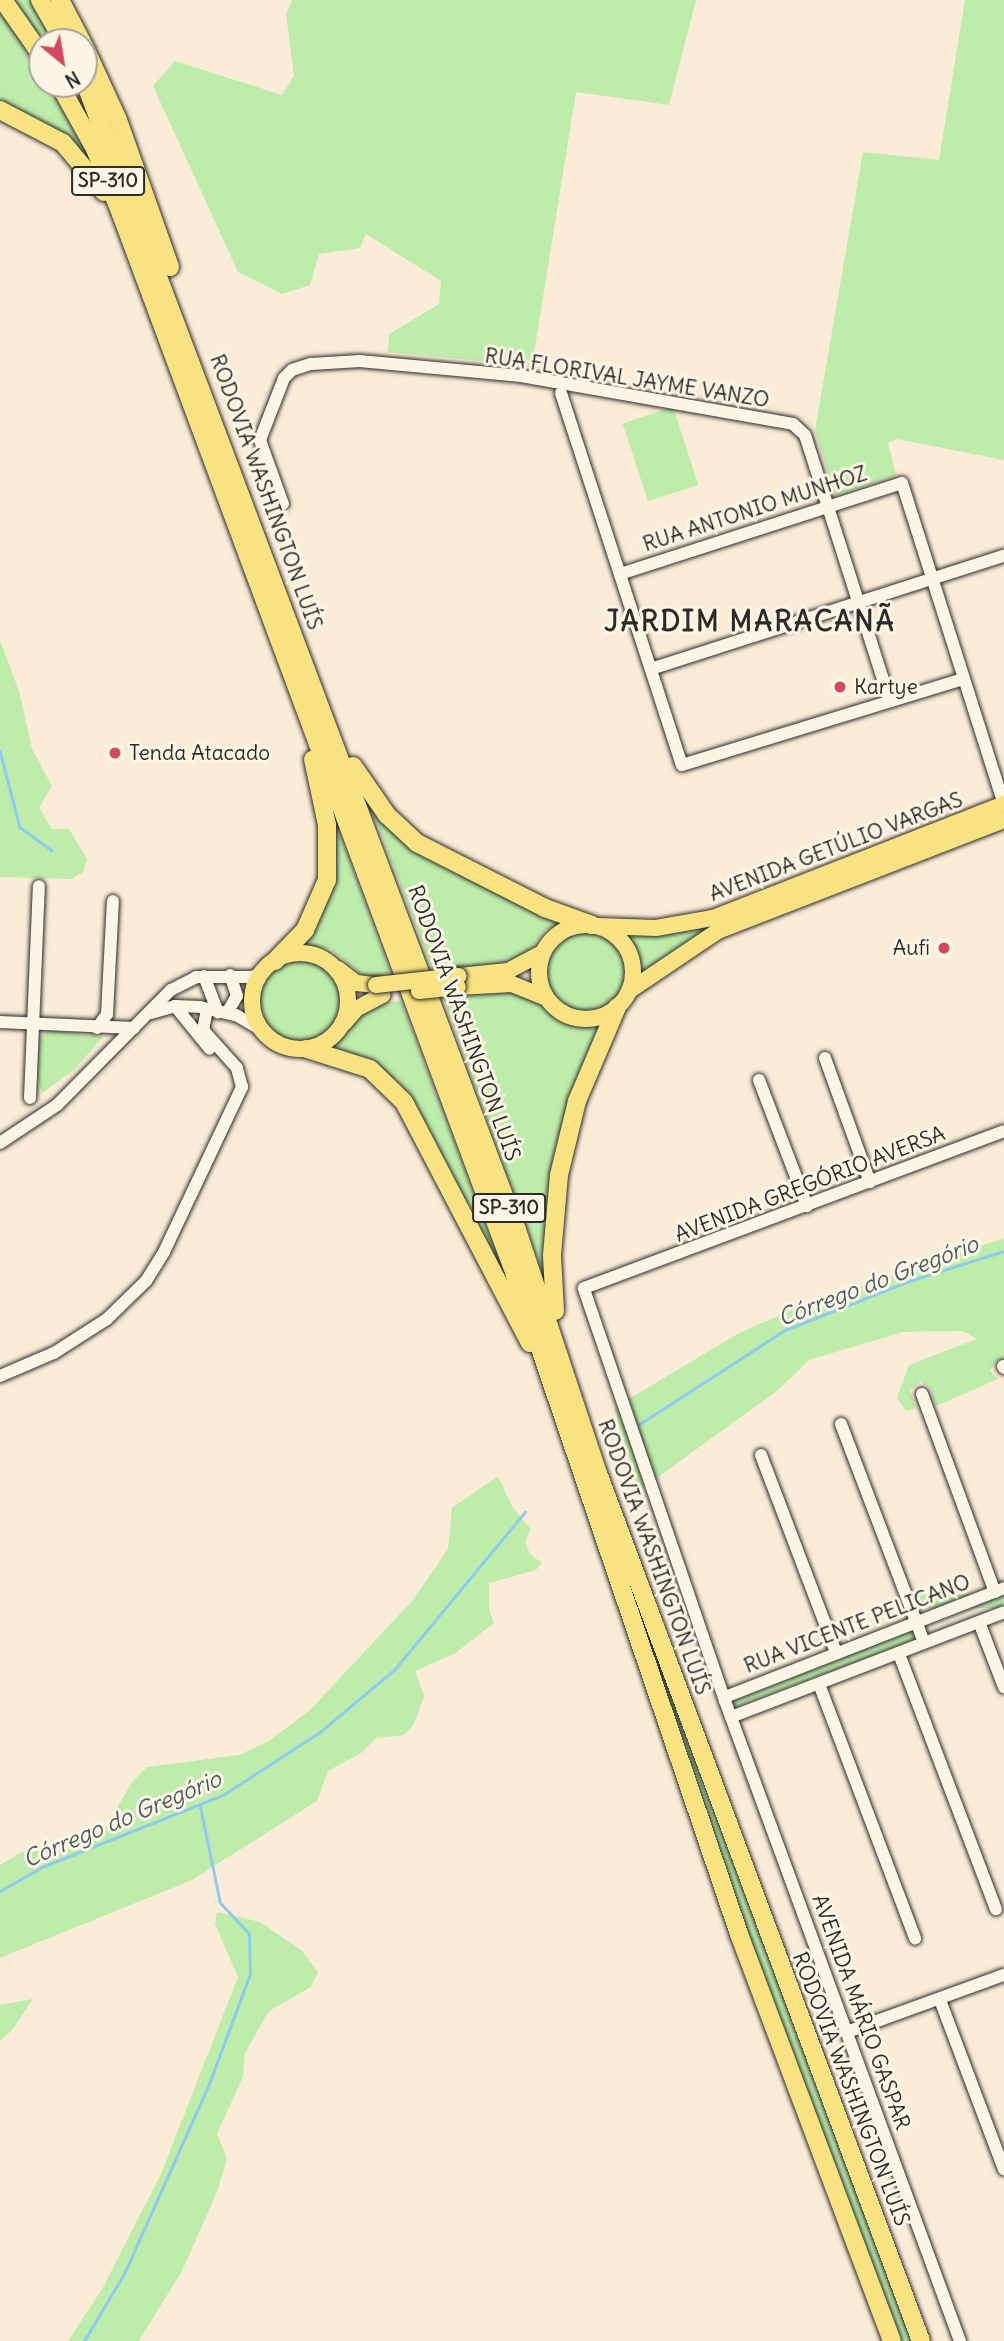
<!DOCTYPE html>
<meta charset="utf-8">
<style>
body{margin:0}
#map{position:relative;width:1004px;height:2341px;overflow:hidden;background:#fbecd8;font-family:Delius,sans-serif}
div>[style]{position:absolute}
.green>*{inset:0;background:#beecaa;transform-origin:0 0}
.round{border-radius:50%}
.stream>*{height:2.5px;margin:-1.25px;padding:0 1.25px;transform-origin:1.25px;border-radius:1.25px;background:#8fcaef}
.roads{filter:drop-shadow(0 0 2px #2b2b2b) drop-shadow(0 0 2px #2b2b2b)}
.minor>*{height:12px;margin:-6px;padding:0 6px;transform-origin:6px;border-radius:6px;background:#fcf5e5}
.major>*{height:16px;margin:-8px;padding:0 8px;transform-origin:8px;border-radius:8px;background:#f8e281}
.major>.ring{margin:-8px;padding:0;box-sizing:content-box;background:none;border:16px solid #f8e281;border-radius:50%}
.highway>*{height:18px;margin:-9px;padding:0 9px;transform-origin:9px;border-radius:9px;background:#f8e281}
.bridges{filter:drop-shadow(0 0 2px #2b2b2b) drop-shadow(0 0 2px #2b2b2b)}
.major-bridge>*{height:16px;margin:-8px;padding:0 8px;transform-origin:8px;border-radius:8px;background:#f8e281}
.dots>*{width:19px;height:19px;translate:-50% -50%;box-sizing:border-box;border:4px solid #fcf5e5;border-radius:50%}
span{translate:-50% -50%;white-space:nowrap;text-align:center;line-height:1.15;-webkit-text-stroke:6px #fcf5e5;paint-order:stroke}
.shield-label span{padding:2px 5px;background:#fcf5e5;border:2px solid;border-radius:5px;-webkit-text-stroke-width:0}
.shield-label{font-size:19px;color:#2b2b2b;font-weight:700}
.street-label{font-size:21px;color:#2b2b2b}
.poi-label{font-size:21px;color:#2b2b2b}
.left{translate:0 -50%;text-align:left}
.right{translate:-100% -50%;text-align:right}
.water-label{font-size:23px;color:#495b66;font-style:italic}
.district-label{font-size:28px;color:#2b2b2b;font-weight:700;letter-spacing:2px}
.north{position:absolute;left:28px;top:28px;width:70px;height:70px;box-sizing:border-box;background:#fcf5e5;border:2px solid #a8a49b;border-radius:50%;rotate:150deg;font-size:19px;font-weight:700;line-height:28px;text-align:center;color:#2b2b2b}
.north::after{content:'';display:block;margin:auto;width:24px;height:32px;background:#d1495b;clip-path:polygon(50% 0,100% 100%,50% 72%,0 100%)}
</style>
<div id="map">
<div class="green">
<i style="clip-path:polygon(10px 0,33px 0,56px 42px,42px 42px)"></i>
<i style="clip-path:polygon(292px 0,696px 0,669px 105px,576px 92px,532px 366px,388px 352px,389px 334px,439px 304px,441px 281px,366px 234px,360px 248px,319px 254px,310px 285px,282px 294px,238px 272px,153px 86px,175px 61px,282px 95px,294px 76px,286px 14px)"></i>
<i style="clip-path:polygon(965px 0,1004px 0,1004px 460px,896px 439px,888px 443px,896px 475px,835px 496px,815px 430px,863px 152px,939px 160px)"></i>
<i style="clip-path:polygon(0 10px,42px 72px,42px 84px,50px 84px,63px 107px,86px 154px,47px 125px,0 104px)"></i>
<i style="left:673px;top:407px;width:82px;height:53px;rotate:72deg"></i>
<i style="clip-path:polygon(0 640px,19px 691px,32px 749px,52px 786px,39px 808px,52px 829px,69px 829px,87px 859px,83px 872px,72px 879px,0 877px)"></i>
<i style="clip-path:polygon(370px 804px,391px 825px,568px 921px,545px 930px,526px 955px,512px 963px,433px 972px)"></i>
<i style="clip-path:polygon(336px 824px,392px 976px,366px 978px,330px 949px,296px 946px,307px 934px)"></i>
<i style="clip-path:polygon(712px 923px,725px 925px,639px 980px,636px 957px,620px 935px)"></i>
<i class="round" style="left:544px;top:930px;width:84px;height:84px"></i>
<i class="round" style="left:260px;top:961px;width:82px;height:82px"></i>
<i style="clip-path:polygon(515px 992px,534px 1000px,568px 1025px,607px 1023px,582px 1074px,546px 1281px,442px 995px)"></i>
<i style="clip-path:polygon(401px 1001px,499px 1261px,498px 1262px,403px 1086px,371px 1060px,334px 1047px,356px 1017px,383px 1003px)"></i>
<i style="clip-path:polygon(49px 1030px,103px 1037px,74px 1070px,42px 1093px,37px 1076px,39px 1038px)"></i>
<i style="clip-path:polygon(1004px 1238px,1004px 1360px,997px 1360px,990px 1371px,998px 1379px,936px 1406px,929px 1387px,920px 1382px,910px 1390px,916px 1408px,906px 1411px,897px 1398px,909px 1365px,977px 1339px,962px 1331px,903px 1332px,809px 1360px,778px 1390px,639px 1491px,614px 1408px,739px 1333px,796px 1308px)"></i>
<i style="clip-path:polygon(498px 1476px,513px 1508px,531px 1529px,525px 1542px,530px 1554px,542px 1563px,536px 1570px,489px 1583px,489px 1610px,494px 1623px,454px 1654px,415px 1671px,424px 1696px,413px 1726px,404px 1735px,376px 1738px,361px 1753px,328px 1771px,317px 1801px,192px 1880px,0 1958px,0 1865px,22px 1852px,81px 1848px,106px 1827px,132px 1782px,147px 1767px,239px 1755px,269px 1741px,310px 1710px,411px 1602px,434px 1570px,448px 1548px,452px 1508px)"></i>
<i style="left:1004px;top:1594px;width:14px;height:89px;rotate:90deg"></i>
<i style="clip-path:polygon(913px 1628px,915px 1640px,734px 1707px,732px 1699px)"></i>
<i style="clip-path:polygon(659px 1655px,915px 2341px,897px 2341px,722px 1871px,651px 1658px)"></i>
<i style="clip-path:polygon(217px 1912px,260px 1922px,301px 1950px,318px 1972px,311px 1987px,269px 2011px,245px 2053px,243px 2077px,217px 2134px,227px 2159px,217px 2192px,183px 2269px,139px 2341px,68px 2341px,102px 2289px,161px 2174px,238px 1977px,215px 1924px)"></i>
<i style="clip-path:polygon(33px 1999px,12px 2030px,0 2041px,0 2005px)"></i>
</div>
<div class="stream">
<i style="left:0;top:751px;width:79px;rotate:75.3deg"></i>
<i style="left:20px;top:827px;width:39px;rotate:36deg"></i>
<i style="left:635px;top:1427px;width:179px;rotate:-32.9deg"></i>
<i style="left:785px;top:1330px;width:136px;rotate:-21.5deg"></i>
<i style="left:912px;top:1280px;width:96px;rotate:-17.5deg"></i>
<i style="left:0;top:1891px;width:48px;rotate:-29.7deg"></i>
<i style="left:42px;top:1867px;width:195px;rotate:-21.7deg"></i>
<i style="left:223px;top:1795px;width:116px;rotate:-33deg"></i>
<i style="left:320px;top:1732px;width:98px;rotate:-40deg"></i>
<i style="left:395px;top:1669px;width:204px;rotate:-50.4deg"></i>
<i style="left:84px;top:2341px;width:78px;rotate:-59.2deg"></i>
<i style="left:124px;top:2274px;width:208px;rotate:-65.9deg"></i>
<i style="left:209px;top:2084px;width:117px;rotate:-69.6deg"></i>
<i style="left:250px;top:1974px;width:40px;rotate:-91.4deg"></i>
<i style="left:249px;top:1934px;width:42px;rotate:-133.1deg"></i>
<i style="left:220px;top:1903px;width:98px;rotate:-101.8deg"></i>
</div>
<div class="roads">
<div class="minor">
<i style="left:561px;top:393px;width:391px;rotate:72deg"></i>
<i style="left:682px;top:765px;width:294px;rotate:-17deg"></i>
<i style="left:283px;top:504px;width:68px;rotate:-109.8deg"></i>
<i style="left:260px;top:440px;width:66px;rotate:-68.8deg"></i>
<i style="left:284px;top:378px;width:11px;rotate:-45deg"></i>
<i style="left:292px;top:370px;width:20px;rotate:-18deg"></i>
<i style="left:311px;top:364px;width:49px;rotate:-3.5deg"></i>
<i style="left:360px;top:361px;width:162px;rotate:5.3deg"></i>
<i style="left:521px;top:376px;width:276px;rotate:10deg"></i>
<i style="left:793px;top:424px;width:16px;rotate:43deg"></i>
<i style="left:805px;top:435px;width:276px;rotate:72.3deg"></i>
<i style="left:620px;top:574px;width:296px;rotate:-17.9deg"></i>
<i style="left:902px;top:483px;width:337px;rotate:72.4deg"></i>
<i style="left:651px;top:669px;width:371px;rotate:-17.8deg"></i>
<i style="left:204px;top:976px;width:39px;rotate:69deg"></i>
<i style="left:175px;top:1006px;width:55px;rotate:50.9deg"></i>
<i style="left:151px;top:1013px;width:25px;rotate:-16deg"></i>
<i style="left:175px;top:1006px;width:25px;rotate:2deg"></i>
<i style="left:200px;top:1007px;width:37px;rotate:13deg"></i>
<i style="left:236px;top:1015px;width:30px;rotate:30deg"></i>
<i style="left:227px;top:1013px;width:20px;rotate:-60deg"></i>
<i style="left:237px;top:996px;width:22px;rotate:-108deg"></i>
<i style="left:0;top:1022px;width:134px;rotate:2.6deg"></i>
<i style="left:97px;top:1028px;width:17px;rotate:-54deg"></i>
<i style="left:107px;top:1014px;width:113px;rotate:-87deg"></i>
<i style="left:825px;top:1058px;width:132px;rotate:70.1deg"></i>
<i style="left:759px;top:1080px;width:135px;rotate:69.1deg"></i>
<i style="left:30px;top:1098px;width:212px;rotate:-87.6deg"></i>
<i style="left:0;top:1143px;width:69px;rotate:-33.7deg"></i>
<i style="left:57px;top:1105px;width:162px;rotate:-45.3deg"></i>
<i style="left:171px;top:990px;width:28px;rotate:-27deg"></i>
<i style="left:196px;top:977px;width:56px"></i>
<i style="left:252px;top:977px;width:12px;rotate:-24deg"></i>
<i style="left:1003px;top:1366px;width:2px;rotate:63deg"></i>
<i style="left:0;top:1376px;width:59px;rotate:-23.1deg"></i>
<i style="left:54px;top:1353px;width:63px;rotate:-32.7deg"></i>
<i style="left:107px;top:1319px;width:54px;rotate:-44.3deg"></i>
<i style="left:146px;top:1281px;width:34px;rotate:-58deg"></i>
<i style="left:164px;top:1252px;width:183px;rotate:-64.7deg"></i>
<i style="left:242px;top:1087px;width:20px;rotate:-105deg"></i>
<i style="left:237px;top:1068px;width:51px;rotate:-131.8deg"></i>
<i style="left:203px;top:1030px;width:21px;rotate:-79deg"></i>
<i style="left:922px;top:1394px;width:211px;rotate:69.8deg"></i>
<i style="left:841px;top:1424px;width:234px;rotate:69.2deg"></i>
<i style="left:761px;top:1455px;width:211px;rotate:69.2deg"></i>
<i style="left:979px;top:1622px;width:70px;rotate:69deg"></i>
<i style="left:899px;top:1654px;width:273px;rotate:69.2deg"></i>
<i style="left:819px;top:1684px;width:272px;rotate:69.3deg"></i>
<i style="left:725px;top:1697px;width:300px;rotate:-21.3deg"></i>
<i style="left:731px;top:1717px;width:292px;rotate:-21deg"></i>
<i style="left:940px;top:2000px;width:181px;rotate:69.3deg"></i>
<i style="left:847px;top:2032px;width:167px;rotate:-20deg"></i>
<i style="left:960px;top:2341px;width:682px;rotate:-110.16deg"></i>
<i style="left:725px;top:1701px;width:436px;rotate:-108.9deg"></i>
<i style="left:584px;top:1288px;width:448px;rotate:-20.5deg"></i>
</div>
<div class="major">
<i class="ring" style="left:539px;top:925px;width:78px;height:78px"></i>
<i style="left:598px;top:926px;width:58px;rotate:2deg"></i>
<i style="left:656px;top:928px;width:58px;rotate:-10deg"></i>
<i style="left:713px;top:918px;width:313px;rotate:-21.4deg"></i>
<i class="ring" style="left:252px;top:953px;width:80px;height:80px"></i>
<i style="left:338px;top:969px;width:23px;rotate:38deg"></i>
<i style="left:356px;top:983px;width:20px;rotate:6deg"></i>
<i style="left:459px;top:976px;width:49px;rotate:-5.8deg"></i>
<i style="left:508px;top:971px;width:40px;rotate:-28deg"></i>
<i style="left:458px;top:987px;width:54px;rotate:-3.2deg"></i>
<i style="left:512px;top:984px;width:37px;rotate:22deg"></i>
<i style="left:629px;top:991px;width:107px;rotate:-34deg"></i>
<i style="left:718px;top:931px;width:307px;rotate:-21.2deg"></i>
<i style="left:344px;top:1023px;width:18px;rotate:-49deg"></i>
<i style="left:356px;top:1009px;width:30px;rotate:-28deg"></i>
</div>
<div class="highway">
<i style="left:3px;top:0;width:68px;rotate:55.1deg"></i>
<i style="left:40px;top:0;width:48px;rotate:60.3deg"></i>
<i style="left:60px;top:0;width:47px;rotate:62.4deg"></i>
<i style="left:84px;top:46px;width:81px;rotate:65.3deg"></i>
<i style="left:118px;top:120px;width:156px;rotate:70.5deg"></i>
<i style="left:84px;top:80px;width:1229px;rotate:69.37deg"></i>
<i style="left:517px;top:1230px;width:256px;rotate:71.6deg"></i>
<i style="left:598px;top:1473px;width:926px;rotate:69.59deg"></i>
<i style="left:59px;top:84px;width:74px;rotate:61deg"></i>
<i style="left:95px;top:149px;width:70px;rotate:68.2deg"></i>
<i style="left:121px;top:214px;width:1129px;rotate:69.62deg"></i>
<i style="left:514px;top:1272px;width:699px;rotate:71.23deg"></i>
<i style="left:739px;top:1934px;width:435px;rotate:69.4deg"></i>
<i style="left:0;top:110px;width:71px;rotate:27.6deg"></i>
<i style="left:63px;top:143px;width:64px;rotate:50.1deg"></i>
<i style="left:353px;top:766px;width:60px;rotate:55.2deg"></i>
<i style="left:387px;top:815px;width:41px;rotate:43deg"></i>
<i style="left:417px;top:843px;width:144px;rotate:26.9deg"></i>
<i style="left:545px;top:908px;width:50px;rotate:19.9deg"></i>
<i style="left:275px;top:961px;width:43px;rotate:-45.9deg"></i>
<i style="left:305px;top:930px;width:55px;rotate:-66.3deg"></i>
<i style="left:327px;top:880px;width:55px;rotate:-90deg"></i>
<i style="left:327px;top:825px;width:67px;rotate:-102deg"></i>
<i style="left:307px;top:1049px;width:66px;rotate:17.6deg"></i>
<i style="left:370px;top:1069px;width:47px;rotate:44.1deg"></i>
<i style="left:404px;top:1102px;width:272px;rotate:62.4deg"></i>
<i style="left:555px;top:1311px;width:56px;rotate:-93.1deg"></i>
<i style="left:552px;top:1255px;width:80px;rotate:-85deg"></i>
<i style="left:559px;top:1175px;width:76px;rotate:-76.3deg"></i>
<i style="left:577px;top:1101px;width:102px;rotate:-66.9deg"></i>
</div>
</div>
<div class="bridges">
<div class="major-bridge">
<i style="left:376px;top:985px;width:83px;rotate:-6.2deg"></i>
<i style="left:419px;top:991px;width:39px;rotate:-6deg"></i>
</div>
</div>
<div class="dots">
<i style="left:840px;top:687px;background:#d1495b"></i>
<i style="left:115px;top:753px;background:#d1495b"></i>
<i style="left:944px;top:948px;background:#d1495b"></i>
</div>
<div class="shield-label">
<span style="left:108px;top:181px">SP-310</span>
<span style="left:509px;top:1208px">SP-310</span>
</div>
<div class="street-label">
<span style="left:627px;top:378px;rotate:9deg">RUA FLORIVAL JAYME VANZO</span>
<span style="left:266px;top:492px;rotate:70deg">RODOVIA WASHINGTON LUÍS</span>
<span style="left:755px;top:509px;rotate:-18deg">RUA ANTONIO MUNHOZ</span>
<span style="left:836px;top:847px;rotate:-21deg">AVENIDA GETÚLIO VARGAS</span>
<span style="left:464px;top:1023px;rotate:70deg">RODOVIA WASHINGTON LUÍS</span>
<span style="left:810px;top:1184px;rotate:-21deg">AVENIDA GREGÓRIO AVERSA</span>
<span style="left:654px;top:1557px;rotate:70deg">RODOVIA WASHINGTON LUÍS</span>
<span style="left:857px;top:1624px;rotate:-21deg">RUA VICENTE PELICANO</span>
<span style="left:861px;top:2012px;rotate:70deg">AVENIDA MÁRIO GASPAR</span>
<span style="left:851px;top:2089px;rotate:69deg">RODOVIA WASHINGTON LUÍS</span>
</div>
<div class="poi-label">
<span class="left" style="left:854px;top:687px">Kartye</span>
<span class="left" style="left:129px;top:753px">Tenda Atacado</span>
<span class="right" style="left:930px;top:948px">Aufi</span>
</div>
<div class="water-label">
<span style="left:878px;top:1281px;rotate:-21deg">Córrego do Gregório</span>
<span style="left:122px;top:1819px;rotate:-23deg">Córrego do Gregório</span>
</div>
<div class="district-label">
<span style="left:750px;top:621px">JARDIM MARACANÃ</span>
</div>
<div class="north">N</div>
</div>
